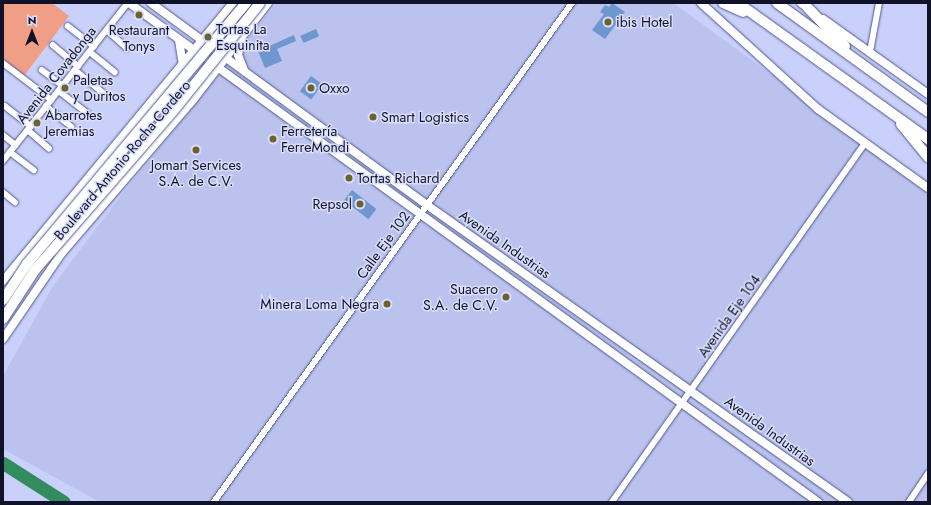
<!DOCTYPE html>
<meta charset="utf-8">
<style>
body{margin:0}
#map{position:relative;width:931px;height:505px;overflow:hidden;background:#c9d0f9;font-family:Jost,sans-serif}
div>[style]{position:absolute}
.built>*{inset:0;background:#bac2ed}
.green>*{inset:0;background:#f09e86}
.river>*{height:13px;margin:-6.5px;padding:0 6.5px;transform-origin:6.5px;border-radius:6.5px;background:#338c5e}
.building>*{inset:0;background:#6f97cf;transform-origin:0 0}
.roads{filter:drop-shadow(0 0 1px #505792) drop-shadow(0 0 1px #505792)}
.street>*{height:5.5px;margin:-2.75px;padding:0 2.75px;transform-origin:2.75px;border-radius:2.75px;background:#fff}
.secondary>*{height:8px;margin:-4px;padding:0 4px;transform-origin:4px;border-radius:4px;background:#fff}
.highway>*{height:10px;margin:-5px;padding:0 5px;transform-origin:5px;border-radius:5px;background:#fff}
.bridges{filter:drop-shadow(0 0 1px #505792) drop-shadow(0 0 1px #505792)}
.highway-bridge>*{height:10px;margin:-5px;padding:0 5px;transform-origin:5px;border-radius:5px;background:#fff}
.dots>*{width:11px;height:11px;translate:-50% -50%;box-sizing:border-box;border:2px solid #d9defa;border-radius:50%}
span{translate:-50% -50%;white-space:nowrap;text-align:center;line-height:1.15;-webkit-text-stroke:3px #d9defa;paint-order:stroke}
.poi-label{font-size:14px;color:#10122a}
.left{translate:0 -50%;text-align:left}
.right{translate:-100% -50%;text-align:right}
.street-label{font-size:14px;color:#10122a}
.frame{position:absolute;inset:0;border:4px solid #10122a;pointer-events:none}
.north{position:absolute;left:12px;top:12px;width:40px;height:40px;-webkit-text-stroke:3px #d9defa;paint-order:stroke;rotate:0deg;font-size:11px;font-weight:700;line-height:16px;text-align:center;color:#10122a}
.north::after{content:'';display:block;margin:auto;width:14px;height:18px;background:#10122a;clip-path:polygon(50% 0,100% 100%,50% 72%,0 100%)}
</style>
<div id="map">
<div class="built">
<i style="clip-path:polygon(277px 3px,673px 3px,928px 188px,928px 502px,100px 502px,3px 449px,3px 376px,53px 286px,125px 190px)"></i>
</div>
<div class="green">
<i style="clip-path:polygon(3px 3px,52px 3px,69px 16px,24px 76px,3px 60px)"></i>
</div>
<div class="river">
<i style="left:3px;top:463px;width:72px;rotate:32.6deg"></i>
</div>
<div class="building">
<i style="clip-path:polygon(612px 3px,625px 12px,605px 39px,592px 30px,604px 14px,600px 12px,605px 5px,609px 7px)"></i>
<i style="left:316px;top:29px;width:8px;height:17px;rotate:67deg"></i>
<i style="clip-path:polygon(294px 35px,296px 41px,277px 49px,282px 61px,265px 68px,258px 51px)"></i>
<i style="left:311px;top:76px;width:14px;height:19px;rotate:36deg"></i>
<i style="left:352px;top:190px;width:31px;height:13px;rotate:38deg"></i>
</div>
<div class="roads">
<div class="street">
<i style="left:68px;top:26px;width:33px;rotate:38deg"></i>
<i style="left:107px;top:30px;width:27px;rotate:42deg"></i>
<i style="left:53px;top:45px;width:33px;rotate:40deg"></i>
<i style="left:90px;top:52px;width:32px;rotate:39deg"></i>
<i style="left:870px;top:52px;width:50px;rotate:-79.6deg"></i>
<i style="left:3px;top:63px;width:61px;rotate:37.1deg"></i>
<i style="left:42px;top:70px;width:26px;rotate:37deg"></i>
<i style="left:75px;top:70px;width:35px;rotate:39deg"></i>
<i style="left:59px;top:91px;width:36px;rotate:38deg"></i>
<i style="left:5px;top:106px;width:33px;rotate:38deg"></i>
<i style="left:46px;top:106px;width:33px;rotate:39deg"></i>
<i style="left:28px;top:130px;width:28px;rotate:41deg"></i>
<i style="left:3px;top:135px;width:16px;rotate:38deg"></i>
<i style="left:10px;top:152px;width:30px;rotate:37deg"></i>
<i style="left:3px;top:161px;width:201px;rotate:-51.7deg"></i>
<i style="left:3px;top:192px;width:16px;rotate:40deg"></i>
<i style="left:214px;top:502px;width:614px;rotate:-54.34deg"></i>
<i style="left:612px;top:502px;width:439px;rotate:-54.8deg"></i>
<i style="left:909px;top:502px;width:34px;rotate:-56deg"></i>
</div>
<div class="secondary">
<i style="left:129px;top:3px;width:851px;rotate:35.91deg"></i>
<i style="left:151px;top:3px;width:342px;rotate:36.2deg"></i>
<i style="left:427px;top:205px;width:515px;rotate:35.2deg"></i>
<i style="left:701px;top:3px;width:158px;rotate:42.2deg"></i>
<i style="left:818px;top:109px;width:135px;rotate:35.7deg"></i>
<i style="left:801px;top:3px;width:14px;rotate:36deg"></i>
<i style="left:823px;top:19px;width:129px;rotate:35.5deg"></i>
<i style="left:179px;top:40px;width:26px;rotate:81deg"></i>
<i style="left:241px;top:41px;width:14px;rotate:102deg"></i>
<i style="left:238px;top:55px;width:18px;rotate:68deg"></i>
<i style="left:3px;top:281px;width:361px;rotate:-50.4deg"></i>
<i style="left:3px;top:339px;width:103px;rotate:-55.7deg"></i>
<i style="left:61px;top:254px;width:203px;rotate:-49.4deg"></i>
<i style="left:193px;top:100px;width:123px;rotate:-52.3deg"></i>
</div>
<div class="highway">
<i style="left:723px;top:3px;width:22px;rotate:24deg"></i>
<i style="left:738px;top:3px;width:234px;rotate:35.6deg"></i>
<i style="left:777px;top:3px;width:186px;rotate:35.8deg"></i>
<i style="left:808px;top:8px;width:53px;rotate:45.8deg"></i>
<i style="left:901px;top:124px;width:43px;rotate:50.7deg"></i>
</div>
</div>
<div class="bridges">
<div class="highway-bridge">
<i style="left:3px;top:300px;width:43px;rotate:-56.3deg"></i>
<i style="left:27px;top:264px;width:341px;rotate:-50deg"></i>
<i style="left:3px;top:319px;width:59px;rotate:-56.9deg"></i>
<i style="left:35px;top:270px;width:212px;rotate:-49deg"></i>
<i style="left:174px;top:110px;width:137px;rotate:-51.2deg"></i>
</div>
</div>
<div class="dots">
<i style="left:139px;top:15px;background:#6d622e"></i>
<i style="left:608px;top:22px;background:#6d622e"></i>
<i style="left:208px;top:37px;background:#6d622e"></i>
<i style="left:65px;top:88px;background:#6d622e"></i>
<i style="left:311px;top:88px;background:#6d622e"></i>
<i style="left:373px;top:117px;background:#6d622e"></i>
<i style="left:37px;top:123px;background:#6d622e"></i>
<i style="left:273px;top:139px;background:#6d622e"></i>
<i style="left:196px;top:150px;background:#6d622e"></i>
<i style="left:349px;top:178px;background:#6d622e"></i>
<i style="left:360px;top:204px;background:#6d622e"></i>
<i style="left:506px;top:297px;background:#6d622e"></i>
<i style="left:387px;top:304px;background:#6d622e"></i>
</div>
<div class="poi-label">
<span class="left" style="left:616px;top:22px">ibis Hotel</span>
<span class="left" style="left:216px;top:37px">Tortas La<br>Esquinita</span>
<span style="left:139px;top:38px">Restaurant<br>Tonys</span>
<span class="left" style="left:73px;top:88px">Paletas<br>y Duritos</span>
<span class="left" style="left:319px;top:88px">Oxxo</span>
<span class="left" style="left:45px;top:123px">Abarrotes<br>Jeremias</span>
<span class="left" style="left:381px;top:117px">Smart Logistics</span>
<span class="left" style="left:281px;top:139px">Ferretería<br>FerreMondi</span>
<span style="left:196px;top:173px">Jomart Services<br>S.A. de C.V.</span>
<span class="left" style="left:357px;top:178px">Tortas Richard</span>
<span class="right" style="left:352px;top:204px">Repsol</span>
<span class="right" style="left:498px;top:297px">Suacero<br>S.A. de C.V.</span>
<span class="right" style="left:379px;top:304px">Minera Loma Negra</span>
</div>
<div class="street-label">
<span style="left:56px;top:75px;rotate:-52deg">Avenida Covadonga</span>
<span style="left:122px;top:160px;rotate:-50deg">Boulevard Antonio Rocha Cordero</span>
<span style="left:505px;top:244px;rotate:35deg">Avenida Industrias</span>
<span style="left:383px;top:245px;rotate:-54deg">Calle Eje 102</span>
<span style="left:729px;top:316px;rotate:-55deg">Avenida Eje 104</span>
<span style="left:770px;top:431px;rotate:36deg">Avenida Industrias</span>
</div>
<div class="frame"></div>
<div class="north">N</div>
</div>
